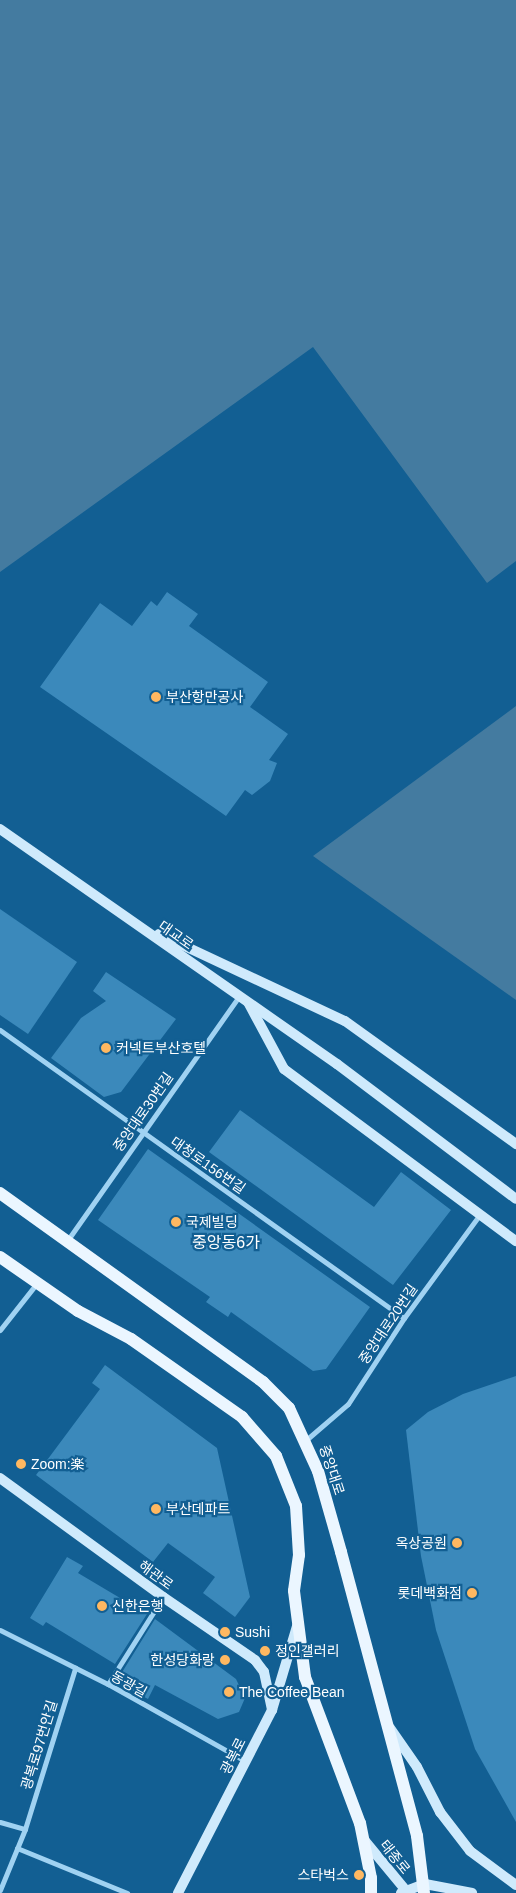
<!DOCTYPE html>
<meta charset="utf-8">
<style>
body{margin:0}
#map{position:relative;width:516px;height:1893px;overflow:hidden;background:#125f93;font-family:Helvetica,"Noto Sans KR",sans-serif}
div>[style]{position:absolute}
.water>*{inset:0;background:#447ba0}
.building>*{inset:0;background:#3b89bb}
.street>*{height:5px;margin:-2.5px;padding:0 2.5px;transform-origin:2.5px;border-radius:2.5px;background:#a0d2f2}
.secondary>*{height:10px;margin:-5px;padding:0 5px;transform-origin:5px;border-radius:5px;background:#cfeafc}
.primary>*{height:12px;margin:-6px;padding:0 6px;transform-origin:6px;border-radius:6px;background:#ebf6ff}
.dots>*{width:14px;height:14px;translate:-50% -50%;box-sizing:border-box;border:2px solid #125f93;border-radius:50%}
span{translate:-50% -50%;white-space:nowrap;text-align:center;line-height:1.15;-webkit-text-stroke:4.5px #125f93;paint-order:stroke}
.poi-label{font-size:14px;color:#fff}
.left{translate:0 -50%;text-align:left}
.right{translate:-100% -50%;text-align:right}
.street-label{font-size:14px;color:#fff}
.quarter-label{font-size:16px;color:#fff}
</style>
<div id="map">
<div class="water">
<i style="clip-path:polygon(0 0,516px 0,516px 561px,487px 583px,313px 347px,0 572px)"></i>
<i style="clip-path:polygon(516px 706px,516px 1000px,313px 856px)"></i>
</div>
<div class="building">
<i style="clip-path:polygon(167px 592px,198px 614px,189px 626px,268px 682px,250px 707px,288px 734px,269px 760px,277px 763px,270px 781px,252px 795px,245px 790px,226px 816px,40px 687px,100px 603px,132px 626px,151px 601px,157px 606px)"></i>
<i style="clip-path:polygon(0 909px,77px 962px,28px 1034px,0 1015px)"></i>
<i style="clip-path:polygon(106px 972px,176px 1019px,121px 1092px,104px 1097px,51px 1058px,81px 1018px,106px 1001px,93px 991px)"></i>
<i style="clip-path:polygon(240px 1110px,374px 1207px,401px 1172px,451px 1210px,393px 1285px,209px 1152px)"></i>
<i style="clip-path:polygon(148px 1149px,370px 1307px,326px 1369px,313px 1371px,231px 1312px,228px 1317px,206px 1302px,210px 1297px,98px 1220px)"></i>
<i style="clip-path:polygon(105px 1365px,217px 1448px,250px 1597px,235px 1617px,203px 1593px,215px 1577px,168px 1543px,153px 1562px,36px 1475px,100px 1389px,92px 1383px)"></i>
<i style="clip-path:polygon(516px 1376px,516px 1822px,475px 1749px,436px 1630px,421px 1556px,406px 1430px,428px 1412px,463px 1394px)"></i>
<i style="clip-path:polygon(67px 1557px,83px 1566px,78px 1573px,147px 1614px,115px 1664px,46px 1622px,43px 1626px,30px 1618px)"></i>
<i style="clip-path:polygon(155px 1619px,236px 1679px,245px 1698px,239px 1712px,218px 1719px,155px 1685px,148px 1699px,116px 1682px)"></i>
</div>
<div class="street">
<i style="left:0;top:1030px;width:496px;rotate:35.5deg"></i>
<i style="left:67px;top:1241px;width:299px;rotate:-54.9deg"></i>
<i style="left:0;top:1330px;width:60px;rotate:-51.8deg"></i>
<i style="left:306px;top:1440px;width:55px;rotate:-40.6deg"></i>
<i style="left:348px;top:1404px;width:103px;rotate:-56.9deg"></i>
<i style="left:404px;top:1318px;width:129px;rotate:-53.8deg"></i>
<i style="left:0;top:1630px;width:121px;rotate:26.6deg"></i>
<i style="left:108px;top:1684px;width:157px;rotate:29.3deg"></i>
<i style="left:108px;top:1684px;width:103px;rotate:-57.7deg"></i>
<i style="left:0;top:1822px;width:26px;rotate:16deg"></i>
<i style="left:17px;top:1848px;width:119px;rotate:22.2deg"></i>
<i style="left:0;top:1890px;width:66px;rotate:-67.7deg"></i>
<i style="left:25px;top:1829px;width:169px;rotate:-72.7deg"></i>
</div>
<div class="secondary">
<i style="left:0;top:829px;width:411px;rotate:34.9deg"></i>
<i style="left:337px;top:1064px;width:224px;rotate:37deg"></i>
<i style="left:159px;top:934px;width:205px;rotate:25.1deg"></i>
<i style="left:345px;top:1021px;width:211px;rotate:35.7deg"></i>
<i style="left:249px;top:1004px;width:74px;rotate:61.7deg"></i>
<i style="left:284px;top:1069px;width:289px;rotate:36.6deg"></i>
<i style="left:0;top:1478px;width:202px;rotate:36.1deg"></i>
<i style="left:163px;top:1597px;width:112px;rotate:34.4deg"></i>
<i style="left:255px;top:1660px;width:15px;rotate:53deg"></i>
<i style="left:264px;top:1672px;width:39px;rotate:78deg"></i>
<i style="left:390px;top:1728px;width:47px;rotate:55.3deg"></i>
<i style="left:417px;top:1767px;width:51px;rotate:62.9deg"></i>
<i style="left:440px;top:1812px;width:49px;rotate:52.4deg"></i>
<i style="left:470px;top:1851px;width:57px;rotate:36.5deg"></i>
<i style="left:365px;top:1841px;width:67px;rotate:50.4deg"></i>
<i style="left:178px;top:1893px;width:206px;rotate:-62.8deg"></i>
<i style="left:272px;top:1710px;width:88px;rotate:-73.4deg"></i>
<i style="left:401px;top:1893px;width:26px;rotate:-21deg"></i>
<i style="left:425px;top:1884px;width:48px;rotate:10.8deg"></i>
</div>
<div class="primary">
<i style="left:0;top:1193px;width:324px;rotate:35.7deg"></i>
<i style="left:263px;top:1382px;width:37px;rotate:45deg"></i>
<i style="left:289px;top:1408px;width:69px;rotate:65.3deg"></i>
<i style="left:318px;top:1471px;width:84px;rotate:74.1deg"></i>
<i style="left:341px;top:1552px;width:294px;rotate:75deg"></i>
<i style="left:417px;top:1836px;width:57px;rotate:83deg"></i>
<i style="left:0;top:1257px;width:95px;rotate:34.7deg"></i>
<i style="left:78px;top:1311px;width:60px;rotate:27.8deg"></i>
<i style="left:131px;top:1339px;width:136px;rotate:35.1deg"></i>
<i style="left:242px;top:1417px;width:52px;rotate:48.9deg"></i>
<i style="left:276px;top:1456px;width:54px;rotate:68.2deg"></i>
<i style="left:296px;top:1506px;width:49px;rotate:86.5deg"></i>
<i style="left:299px;top:1555px;width:36px;rotate:98deg"></i>
<i style="left:294px;top:1591px;width:87px;rotate:82.7deg"></i>
<i style="left:305px;top:1677px;width:156px;rotate:69.4deg"></i>
<i style="left:360px;top:1823px;width:56px;rotate:78.7deg"></i>
<i style="left:371px;top:1878px;width:15px;rotate:90deg"></i>
</div>
<div class="dots">
<i style="left:156px;top:697px;background:#ffb861"></i>
<i style="left:106px;top:1048px;background:#ffb861"></i>
<i style="left:176px;top:1222px;background:#ffb861"></i>
<i style="left:21px;top:1464px;background:#ffb861"></i>
<i style="left:156px;top:1509px;background:#ffb861"></i>
<i style="left:457px;top:1543px;background:#ffb861"></i>
<i style="left:472px;top:1593px;background:#ffb861"></i>
<i style="left:102px;top:1606px;background:#ffb861"></i>
<i style="left:225px;top:1632px;background:#ffb861"></i>
<i style="left:265px;top:1651px;background:#ffb861"></i>
<i style="left:225px;top:1660px;background:#ffb861"></i>
<i style="left:229px;top:1692px;background:#ffb861"></i>
<i style="left:359px;top:1875px;background:#ffb861"></i>
</div>
<div class="poi-label">
<span class="left" style="left:166px;top:697px">부산항만공사</span>
<span class="left" style="left:116px;top:1048px">커넥트부산호텔</span>
<span class="left" style="left:186px;top:1222px">국제빌딩</span>
<span class="left" style="left:31px;top:1464px">Zoom:楽</span>
<span class="left" style="left:166px;top:1509px">부산데파트</span>
<span class="right" style="left:447px;top:1543px">옥상공원</span>
<span class="right" style="left:462px;top:1593px">롯데백화점</span>
<span class="left" style="left:112px;top:1606px">신한은행</span>
<span class="left" style="left:235px;top:1632px">Sushi</span>
<span class="left" style="left:275px;top:1651px">정인갤러리</span>
<span class="right" style="left:215px;top:1660px">한성당화랑</span>
<span class="left" style="left:239px;top:1692px">The Coffee Bean</span>
<span class="right" style="left:349px;top:1875px">스타벅스</span>
</div>
<div class="street-label">
<span style="left:176px;top:935px;rotate:35deg">대교로</span>
<span style="left:143px;top:1112px;rotate:-55deg">중앙대로30번길</span>
<span style="left:208px;top:1165px;rotate:35deg">대청로156번길</span>
<span style="left:388px;top:1324px;rotate:-56deg">중앙대로20번길</span>
<span style="left:332px;top:1470px;rotate:72deg">중앙대로</span>
<span style="left:156px;top:1575px;rotate:36deg">해관로</span>
<span style="left:129px;top:1684px;rotate:29deg">동광길</span>
<span style="left:39px;top:1745px;rotate:-73deg">광복로97번안길</span>
<span style="left:233px;top:1756px;rotate:-63deg">광복로</span>
<span style="left:395px;top:1857px;rotate:51deg">태종로</span>
</div>
<div class="quarter-label">
<span style="left:226px;top:1243px">중앙동6가</span>
</div>
</div>
